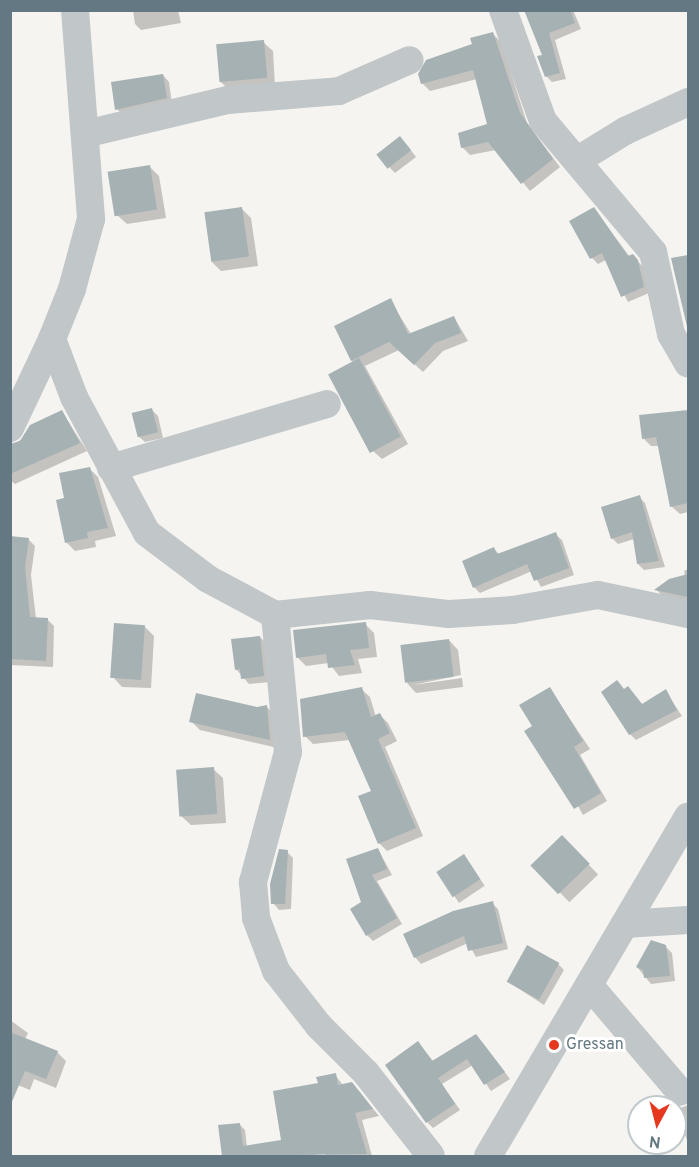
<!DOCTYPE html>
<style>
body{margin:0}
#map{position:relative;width:699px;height:1167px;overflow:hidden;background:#f5f4f0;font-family:Overpass,sans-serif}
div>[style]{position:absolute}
.shadow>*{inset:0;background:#0003;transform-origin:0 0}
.building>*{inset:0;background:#a6b1b4;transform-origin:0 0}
.minor>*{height:28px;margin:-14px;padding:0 14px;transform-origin:14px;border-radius:14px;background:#c1c6c8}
.dots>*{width:16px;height:16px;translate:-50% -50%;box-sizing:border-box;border:3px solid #fff;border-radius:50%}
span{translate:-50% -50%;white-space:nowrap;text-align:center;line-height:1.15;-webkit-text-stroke:6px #fff;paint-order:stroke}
.poi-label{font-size:16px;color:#637882}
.left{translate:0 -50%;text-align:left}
.frame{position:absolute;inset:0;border:12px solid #637882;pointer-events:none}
.north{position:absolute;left:627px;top:1095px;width:60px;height:60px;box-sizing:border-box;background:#fff;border:2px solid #c1c9cd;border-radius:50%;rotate:187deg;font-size:16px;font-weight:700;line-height:24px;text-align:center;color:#637882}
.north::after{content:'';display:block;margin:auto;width:21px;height:27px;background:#e6371f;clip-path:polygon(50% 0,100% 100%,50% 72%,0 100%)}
</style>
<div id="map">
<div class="shadow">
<i style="clip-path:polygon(133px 10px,178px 10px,181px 23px,141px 30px,135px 24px)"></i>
<i style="clip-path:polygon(525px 10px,573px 10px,581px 29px,555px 40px,566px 79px,552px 82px,546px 76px,544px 56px)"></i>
<i style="clip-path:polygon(493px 34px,501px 42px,527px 123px,560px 167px,530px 191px,496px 150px,470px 155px,462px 147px,489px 125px,477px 79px,430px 91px,422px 83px)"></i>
<i style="clip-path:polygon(263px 42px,273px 51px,275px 87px,230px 91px,220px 81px)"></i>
<i style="clip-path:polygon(163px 75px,169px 82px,172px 104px,123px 115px,117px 109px)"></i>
<i style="clip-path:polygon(406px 144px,416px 157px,395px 173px,389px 167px)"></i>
<i style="clip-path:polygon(150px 167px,159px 176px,166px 218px,127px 224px,117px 215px)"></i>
<i style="clip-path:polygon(242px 209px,251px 218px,258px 266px,221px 271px,212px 262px)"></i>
<i style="clip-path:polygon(594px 209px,630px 257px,633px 256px,643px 267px,649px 293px,628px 302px,606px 260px,598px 264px,592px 258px)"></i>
<i style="clip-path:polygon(688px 256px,688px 325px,673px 259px)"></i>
<i style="clip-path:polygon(390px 300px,411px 334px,454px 317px,468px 341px,443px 351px,423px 372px,399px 350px,365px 366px,408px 444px,382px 459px,373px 451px,352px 360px)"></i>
<i style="clip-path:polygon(152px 410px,158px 416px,163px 438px,145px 442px,138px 436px,133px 414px)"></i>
<i style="clip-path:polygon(688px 411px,688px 512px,680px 514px,671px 506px,660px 446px,651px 446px,643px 438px,641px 416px)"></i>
<i style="clip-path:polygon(62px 412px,87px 451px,15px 484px,10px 480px,10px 447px)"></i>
<i style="clip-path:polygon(89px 468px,98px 477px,116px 536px,95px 541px,96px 547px,75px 551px,67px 543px,65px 499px)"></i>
<i style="clip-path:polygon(639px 497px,645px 503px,665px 567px,644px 570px,638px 564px,634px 539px,618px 544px,612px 538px)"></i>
<i style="clip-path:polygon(555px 534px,562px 540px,574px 575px,541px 587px,532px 571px,480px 593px,474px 587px,494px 549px,499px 554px)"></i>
<i style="clip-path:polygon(10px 537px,28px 539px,35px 546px,31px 575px,36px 619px,47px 619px,54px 626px,53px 667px,10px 665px)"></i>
<i style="clip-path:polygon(688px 569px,688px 603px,662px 596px,657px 590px,685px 576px,684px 571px)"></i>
<i style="clip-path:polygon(365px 624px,374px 633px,377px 657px,358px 659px,362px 673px,339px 676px,329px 663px,306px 666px,297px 657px)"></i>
<i style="clip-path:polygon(144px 626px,154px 636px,151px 688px,122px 687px,113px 677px)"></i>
<i style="clip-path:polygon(260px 637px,266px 643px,270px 682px,249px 684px,236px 669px)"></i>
<i style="clip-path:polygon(449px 640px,458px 650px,461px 675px,413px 685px,462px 678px,463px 687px,416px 693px,407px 683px)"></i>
<i style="clip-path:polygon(628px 688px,643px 705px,665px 691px,682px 716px,636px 740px,630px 734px)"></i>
<i style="clip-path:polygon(361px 689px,370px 697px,376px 717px,380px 715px,388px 723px,397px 741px,385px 747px,423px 836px,387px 851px,379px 843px,373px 792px,350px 740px,313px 744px,305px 736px)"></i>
<i style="clip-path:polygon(550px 689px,590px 749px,580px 755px,607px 801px,583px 815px,534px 727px)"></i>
<i style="clip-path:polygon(266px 706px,275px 715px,278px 748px,200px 730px,191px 721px)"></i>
<i style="clip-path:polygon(213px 769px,223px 778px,226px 823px,191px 825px,181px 816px)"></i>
<i style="left:562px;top:837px;width:52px;height:40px;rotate:46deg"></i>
<i style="clip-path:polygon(378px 849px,392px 875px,377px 881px,402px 924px,373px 941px,367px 935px,363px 903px)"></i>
<i style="clip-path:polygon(287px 852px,293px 858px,291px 909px,279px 910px,273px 903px)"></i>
<i style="left:464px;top:855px;width:37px;height:31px;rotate:56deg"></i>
<i style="clip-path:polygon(492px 903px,498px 909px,508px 949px,476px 957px,468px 943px,421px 964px,415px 957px)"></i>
<i style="clip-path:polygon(665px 946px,672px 953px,675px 981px,651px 984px,637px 967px)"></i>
<i style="clip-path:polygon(558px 964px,564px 970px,544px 1005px,507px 981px)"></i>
<i style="clip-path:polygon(10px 1020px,28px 1033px,25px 1039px,57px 1052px,66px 1061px,56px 1088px,34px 1079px,30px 1090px,10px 1082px)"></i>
<i style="clip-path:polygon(418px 1042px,434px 1062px,482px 1042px,510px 1079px,491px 1091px,473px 1065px,442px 1084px,460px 1110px,433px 1128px,427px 1122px)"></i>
<i style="clip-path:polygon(335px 1075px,343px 1085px,359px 1091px,379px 1116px,362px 1120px,372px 1156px,326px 1156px,315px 1124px,316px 1156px,258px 1156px,256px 1146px,283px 1141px,319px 1084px)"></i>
<i style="clip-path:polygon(688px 1105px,688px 1143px,676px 1110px)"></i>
<i style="clip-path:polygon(239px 1124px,245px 1130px,248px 1156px,223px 1156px,220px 1127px)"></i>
</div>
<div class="building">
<i style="clip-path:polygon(524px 10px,570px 10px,575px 23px,549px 33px,560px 73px,545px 77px,537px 56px,542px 55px)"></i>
<i style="clip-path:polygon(493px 32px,520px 113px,553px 159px,521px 184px,488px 142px,461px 148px,458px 133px,487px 124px,473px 70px,421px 84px,418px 74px,426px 60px,472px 44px,470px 38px)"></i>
<i style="left:264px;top:40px;width:38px;height:48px;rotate:85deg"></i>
<i style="clip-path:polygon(163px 74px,167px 98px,115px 110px,111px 82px)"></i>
<i style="left:400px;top:136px;width:18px;height:30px;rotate:52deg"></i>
<i style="left:150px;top:165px;width:45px;height:43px;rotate:81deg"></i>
<i style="left:242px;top:207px;width:50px;height:38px;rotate:82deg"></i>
<i style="clip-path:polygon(594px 207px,628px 256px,633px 254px,638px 260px,644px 287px,621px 297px,602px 253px,590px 259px,569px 221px)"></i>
<i style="clip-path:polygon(688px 255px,688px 331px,671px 258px)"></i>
<i style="clip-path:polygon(391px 298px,408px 334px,454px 316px,461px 333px,435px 343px,414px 365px,389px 342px,351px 361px,334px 326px)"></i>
<i style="left:359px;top:358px;width:89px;height:35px;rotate:62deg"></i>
<i style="left:152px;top:408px;width:25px;height:21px;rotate:76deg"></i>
<i style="clip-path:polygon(62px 410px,80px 443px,10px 474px,10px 444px,20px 441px,30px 425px)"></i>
<i style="clip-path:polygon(688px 410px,688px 503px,670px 507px,656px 437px,642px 439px,639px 415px)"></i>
<i style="clip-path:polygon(90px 467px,108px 528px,87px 532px,88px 538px,65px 543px,56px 500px,64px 498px,59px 473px)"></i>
<i style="clip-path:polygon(640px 495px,659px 561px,637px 564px,632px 532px,611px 539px,601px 507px)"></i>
<i style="clip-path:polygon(556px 532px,569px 568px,534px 581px,527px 564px,473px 588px,462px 561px,494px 547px,497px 554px)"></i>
<i style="clip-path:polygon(10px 536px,29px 538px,25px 567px,30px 617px,48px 618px,46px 661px,10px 659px)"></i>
<i style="clip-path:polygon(688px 574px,688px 597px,654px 590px,669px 579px)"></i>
<i style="clip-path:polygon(366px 622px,369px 648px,350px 650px,355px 665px,328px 668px,326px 654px,296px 658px,293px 630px)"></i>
<i style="left:114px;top:623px;width:31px;height:55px;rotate:4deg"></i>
<i style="clip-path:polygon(260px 636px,264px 676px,241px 679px,240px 669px,235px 670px,231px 639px)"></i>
<i style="left:449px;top:639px;width:38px;height:49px;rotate:83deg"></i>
<i style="clip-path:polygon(617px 680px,624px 689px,628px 686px,642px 704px,666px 689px,677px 710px,629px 735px,601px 692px)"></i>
<i style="clip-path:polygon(362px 687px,371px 717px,380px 713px,390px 733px,378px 739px,416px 828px,378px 844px,358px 796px,371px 791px,345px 732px,303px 737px,300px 699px)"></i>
<i style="clip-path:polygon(550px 687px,583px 741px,574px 747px,601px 793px,574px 809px,524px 731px,532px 726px,519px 705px)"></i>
<i style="clip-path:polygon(196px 693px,257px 707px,267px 705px,270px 740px,189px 722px)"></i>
<i style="left:214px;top:767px;width:47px;height:38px;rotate:86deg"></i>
<i style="left:562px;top:835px;width:40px;height:44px;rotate:46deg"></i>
<i style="clip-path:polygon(378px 848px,387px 869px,372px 875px,397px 918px,366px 936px,350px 909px,361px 902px,346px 859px)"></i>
<i style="clip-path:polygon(279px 849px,288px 850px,285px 904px,271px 904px,270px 884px)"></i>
<i style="left:464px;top:854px;width:30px;height:33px;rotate:57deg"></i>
<i style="clip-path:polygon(493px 901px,503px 943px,468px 951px,464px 936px,414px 958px,403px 934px,453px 911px)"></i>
<i style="clip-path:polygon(651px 940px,666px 945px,670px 976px,644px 978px,643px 970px,636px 967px)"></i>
<i style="left:527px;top:945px;width:37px;height:42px;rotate:29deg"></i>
<i style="clip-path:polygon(10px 1032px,58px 1051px,46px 1079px,25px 1071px,11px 1104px)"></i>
<i style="clip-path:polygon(476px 1034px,505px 1072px,484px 1085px,467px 1059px,438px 1078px,455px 1104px,426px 1123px,385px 1065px,418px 1041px,432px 1061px)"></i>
<i style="clip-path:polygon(336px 1073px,338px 1085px,352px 1082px,373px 1109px,355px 1113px,367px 1154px,222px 1156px,218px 1125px,240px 1123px,243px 1146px,281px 1140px,273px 1091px,318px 1083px,316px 1077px)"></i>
</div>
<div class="minor">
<i style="left:75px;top:10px;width:210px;rotate:85.6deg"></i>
<i style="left:91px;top:219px;width:73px;rotate:105.2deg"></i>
<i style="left:72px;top:289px;width:54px;rotate:111.8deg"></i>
<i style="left:52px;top:339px;width:62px;rotate:69.2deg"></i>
<i style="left:74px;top:397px;width:154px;rotate:61.8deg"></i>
<i style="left:147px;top:533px;width:76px;rotate:37deg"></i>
<i style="left:208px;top:579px;width:76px;rotate:28.2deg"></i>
<i style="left:275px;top:615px;width:96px;rotate:-6deg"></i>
<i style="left:370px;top:605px;width:80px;rotate:6.5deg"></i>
<i style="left:449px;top:614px;width:64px;rotate:-3.6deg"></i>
<i style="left:513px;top:610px;width:86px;rotate:-10deg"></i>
<i style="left:598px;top:595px;width:92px;rotate:11.9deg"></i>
<i style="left:503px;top:10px;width:118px;rotate:70.2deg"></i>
<i style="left:543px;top:121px;width:171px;rotate:50deg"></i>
<i style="left:653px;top:252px;width:84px;rotate:77.6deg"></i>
<i style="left:671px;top:334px;width:34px;rotate:60deg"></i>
<i style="left:85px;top:134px;width:147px;rotate:-13.4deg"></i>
<i style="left:228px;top:100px;width:111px;rotate:-4.6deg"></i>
<i style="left:339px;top:91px;width:77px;rotate:-23.6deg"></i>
<i style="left:578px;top:160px;width:55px;rotate:-31.7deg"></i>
<i style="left:625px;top:131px;width:69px;rotate:-24.7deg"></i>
<i style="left:10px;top:428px;width:98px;rotate:-64.7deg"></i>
<i style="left:111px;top:468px;width:225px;rotate:-16.5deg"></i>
<i style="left:275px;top:615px;width:138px;rotate:84.6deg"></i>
<i style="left:288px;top:752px;width:135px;rotate:105.1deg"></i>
<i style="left:253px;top:882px;width:36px;rotate:85deg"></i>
<i style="left:256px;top:918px;width:57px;rotate:69.3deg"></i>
<i style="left:276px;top:971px;width:70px;rotate:52deg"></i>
<i style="left:319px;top:1026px;width:66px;rotate:45deg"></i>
<i style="left:366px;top:1073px;width:105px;rotate:51.9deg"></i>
<i style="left:625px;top:924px;width:63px;rotate:-3.6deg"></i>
<i style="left:589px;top:985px;width:140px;rotate:49.6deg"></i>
<i style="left:488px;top:1156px;width:394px;rotate:-59.5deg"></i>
</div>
<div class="dots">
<i style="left:554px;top:1045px;background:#e6371f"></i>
</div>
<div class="poi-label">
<span class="left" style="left:566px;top:1045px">Gressan</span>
</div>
<div class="frame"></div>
<div class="north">N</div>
</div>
